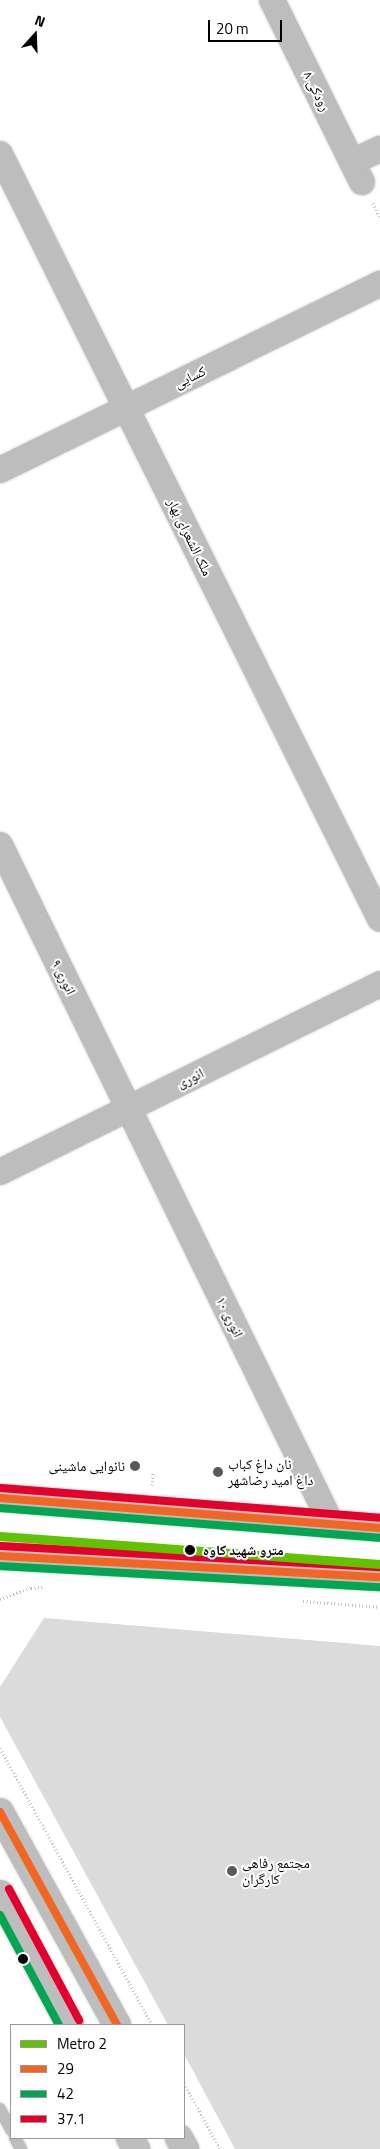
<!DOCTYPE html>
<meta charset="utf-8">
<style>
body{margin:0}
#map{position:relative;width:380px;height:2149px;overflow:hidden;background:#fff;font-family:"Titillium Web","Noto Naskh Arabic",sans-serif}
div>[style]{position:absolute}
.building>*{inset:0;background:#dbdbdb}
.path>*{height:3px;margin-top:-1.5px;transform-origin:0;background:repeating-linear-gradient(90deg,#c2c2c2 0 1px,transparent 0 3.5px)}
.roads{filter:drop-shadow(0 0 1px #dbdbdb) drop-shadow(0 0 1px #dbdbdb)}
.service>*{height:12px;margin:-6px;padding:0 6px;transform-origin:6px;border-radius:6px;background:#bdbdbd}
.minor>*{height:26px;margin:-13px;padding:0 13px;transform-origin:13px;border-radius:13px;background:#bdbdbd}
.primary>*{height:28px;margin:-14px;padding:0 14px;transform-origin:14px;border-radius:14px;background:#bdbdbd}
.bus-1>*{height:8px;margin:-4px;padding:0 4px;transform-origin:4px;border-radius:4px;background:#f26522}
.bus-2>*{height:8px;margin:-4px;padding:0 4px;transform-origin:4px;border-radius:4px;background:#00a651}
.bus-3>*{height:8px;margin:-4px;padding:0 4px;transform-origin:4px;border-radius:4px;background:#e4002b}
.metro-1>*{height:9px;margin:-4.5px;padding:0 4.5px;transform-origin:4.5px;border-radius:4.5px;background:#61c200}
.dots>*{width:14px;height:14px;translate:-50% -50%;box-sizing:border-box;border:2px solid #fff;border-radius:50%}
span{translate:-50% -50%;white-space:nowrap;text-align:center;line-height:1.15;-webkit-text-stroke:4px #fff;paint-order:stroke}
.street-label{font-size:14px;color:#000}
.poi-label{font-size:14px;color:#000}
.left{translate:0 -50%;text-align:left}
.right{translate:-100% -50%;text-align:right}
.stop-label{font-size:14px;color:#000;font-weight:700}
.legend{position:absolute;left:10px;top:2024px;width:175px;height:115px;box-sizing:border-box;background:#fff;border:1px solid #999;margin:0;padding:6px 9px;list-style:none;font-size:15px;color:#000}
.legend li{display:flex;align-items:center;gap:10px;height:25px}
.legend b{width:25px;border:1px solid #999}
.north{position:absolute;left:10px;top:10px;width:50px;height:50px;-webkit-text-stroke:4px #fff;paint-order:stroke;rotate:20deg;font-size:14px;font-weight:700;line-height:20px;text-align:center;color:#000}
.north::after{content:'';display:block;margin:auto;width:18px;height:22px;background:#000;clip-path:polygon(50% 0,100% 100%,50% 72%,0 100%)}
.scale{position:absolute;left:208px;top:20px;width:74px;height:22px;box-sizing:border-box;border:2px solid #000;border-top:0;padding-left:6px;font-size:15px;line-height:18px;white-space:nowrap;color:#000;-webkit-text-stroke:4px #fff;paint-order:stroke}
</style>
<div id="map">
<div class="building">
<i style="clip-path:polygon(44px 1618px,380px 1646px,380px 2149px,235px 2149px,184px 2054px,184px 2025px,168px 2025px,0 1717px,0 1687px)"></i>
</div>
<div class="path">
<i style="left:373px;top:203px;width:17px;rotate:65deg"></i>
<i style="left:152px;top:1485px;width:12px;rotate:-85deg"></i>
<i style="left:0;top:1599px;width:33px;rotate:-20deg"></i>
<i style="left:31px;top:1588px;width:14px;rotate:-4deg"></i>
<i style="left:303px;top:1601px;width:77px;rotate:4.5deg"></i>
<i style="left:0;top:1748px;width:316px;rotate:61.2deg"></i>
<i style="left:184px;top:2083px;width:75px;rotate:61.4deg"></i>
</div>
<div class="roads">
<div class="service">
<i style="left:0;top:2109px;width:24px;rotate:62deg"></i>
<i style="left:15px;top:2138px;width:13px;rotate:61deg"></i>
</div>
<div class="minor">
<i style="left:272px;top:0;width:203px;rotate:63.7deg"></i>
<i style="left:0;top:154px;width:854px;rotate:63.58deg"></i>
<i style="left:352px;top:162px;width:31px;rotate:-25deg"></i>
<i style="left:0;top:470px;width:423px;rotate:-26.1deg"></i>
<i style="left:0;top:845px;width:757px;rotate:63.98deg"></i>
<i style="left:0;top:1172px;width:424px;rotate:-26.3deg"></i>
</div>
<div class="primary">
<i style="left:0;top:1498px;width:381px;rotate:4.5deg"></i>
<i style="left:0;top:1556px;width:381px;rotate:3.2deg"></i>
<i style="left:0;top:1812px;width:243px;rotate:61.2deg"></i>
<i style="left:0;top:1894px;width:149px;rotate:61.9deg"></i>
<i style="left:130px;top:2138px;width:13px;rotate:61deg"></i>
<i style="left:179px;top:2138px;width:13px;rotate:61deg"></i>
</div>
</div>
<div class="bus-1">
<i style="left:0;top:1498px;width:381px;rotate:4.5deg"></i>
<i style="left:0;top:1556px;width:381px;rotate:3.2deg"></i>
<i style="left:0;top:1812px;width:243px;rotate:61.2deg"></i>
</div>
<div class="bus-2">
<i style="left:0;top:1508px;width:380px;rotate:4.5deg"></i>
<i style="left:0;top:1566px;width:380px;rotate:3.2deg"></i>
<i style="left:0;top:1915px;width:125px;rotate:61.8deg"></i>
</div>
<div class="bus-3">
<i style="left:1px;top:1488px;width:380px;rotate:4.5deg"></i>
<i style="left:1px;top:1546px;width:380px;rotate:3.2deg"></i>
<i style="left:9px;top:1889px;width:149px;rotate:61.9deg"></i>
</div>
<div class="metro-1">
<i style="left:0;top:1536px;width:381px;rotate:4.2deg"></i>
</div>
<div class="dots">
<i style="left:135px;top:1466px;background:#595959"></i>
<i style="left:218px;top:1472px;background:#595959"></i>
<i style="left:190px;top:1550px;background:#000"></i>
<i style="left:232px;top:1871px;background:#595959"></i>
<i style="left:23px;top:1959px;background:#000"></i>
</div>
<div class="street-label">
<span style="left:317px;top:91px;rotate:64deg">رودکی ۸</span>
<span style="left:190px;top:377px;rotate:-26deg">کسایی</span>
<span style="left:190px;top:537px;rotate:64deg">ملک الشعرای بهار</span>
<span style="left:64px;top:977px;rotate:64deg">انوری ۹</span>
<span style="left:190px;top:1078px;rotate:-26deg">انوری</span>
<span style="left:230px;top:1317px;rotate:64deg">انوری ۱۰</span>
</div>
<div class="poi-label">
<span class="left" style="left:228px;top:1472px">نان داغ کباب<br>داغ امید رضاشهر</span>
<span class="right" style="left:125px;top:1466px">نانوایی ماشینی</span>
<span class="left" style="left:242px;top:1871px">مجتمع رفاهی<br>کارگران</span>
</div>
<div class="stop-label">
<span class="left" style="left:203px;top:1550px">مترو شهید کاوه</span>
</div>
<ul class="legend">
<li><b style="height:6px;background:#61c200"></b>Metro 2</li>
<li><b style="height:6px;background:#f26522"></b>29</li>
<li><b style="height:6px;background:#00a651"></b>42</li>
<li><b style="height:6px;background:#e4002b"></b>37.1</li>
</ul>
<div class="north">N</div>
<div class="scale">20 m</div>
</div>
